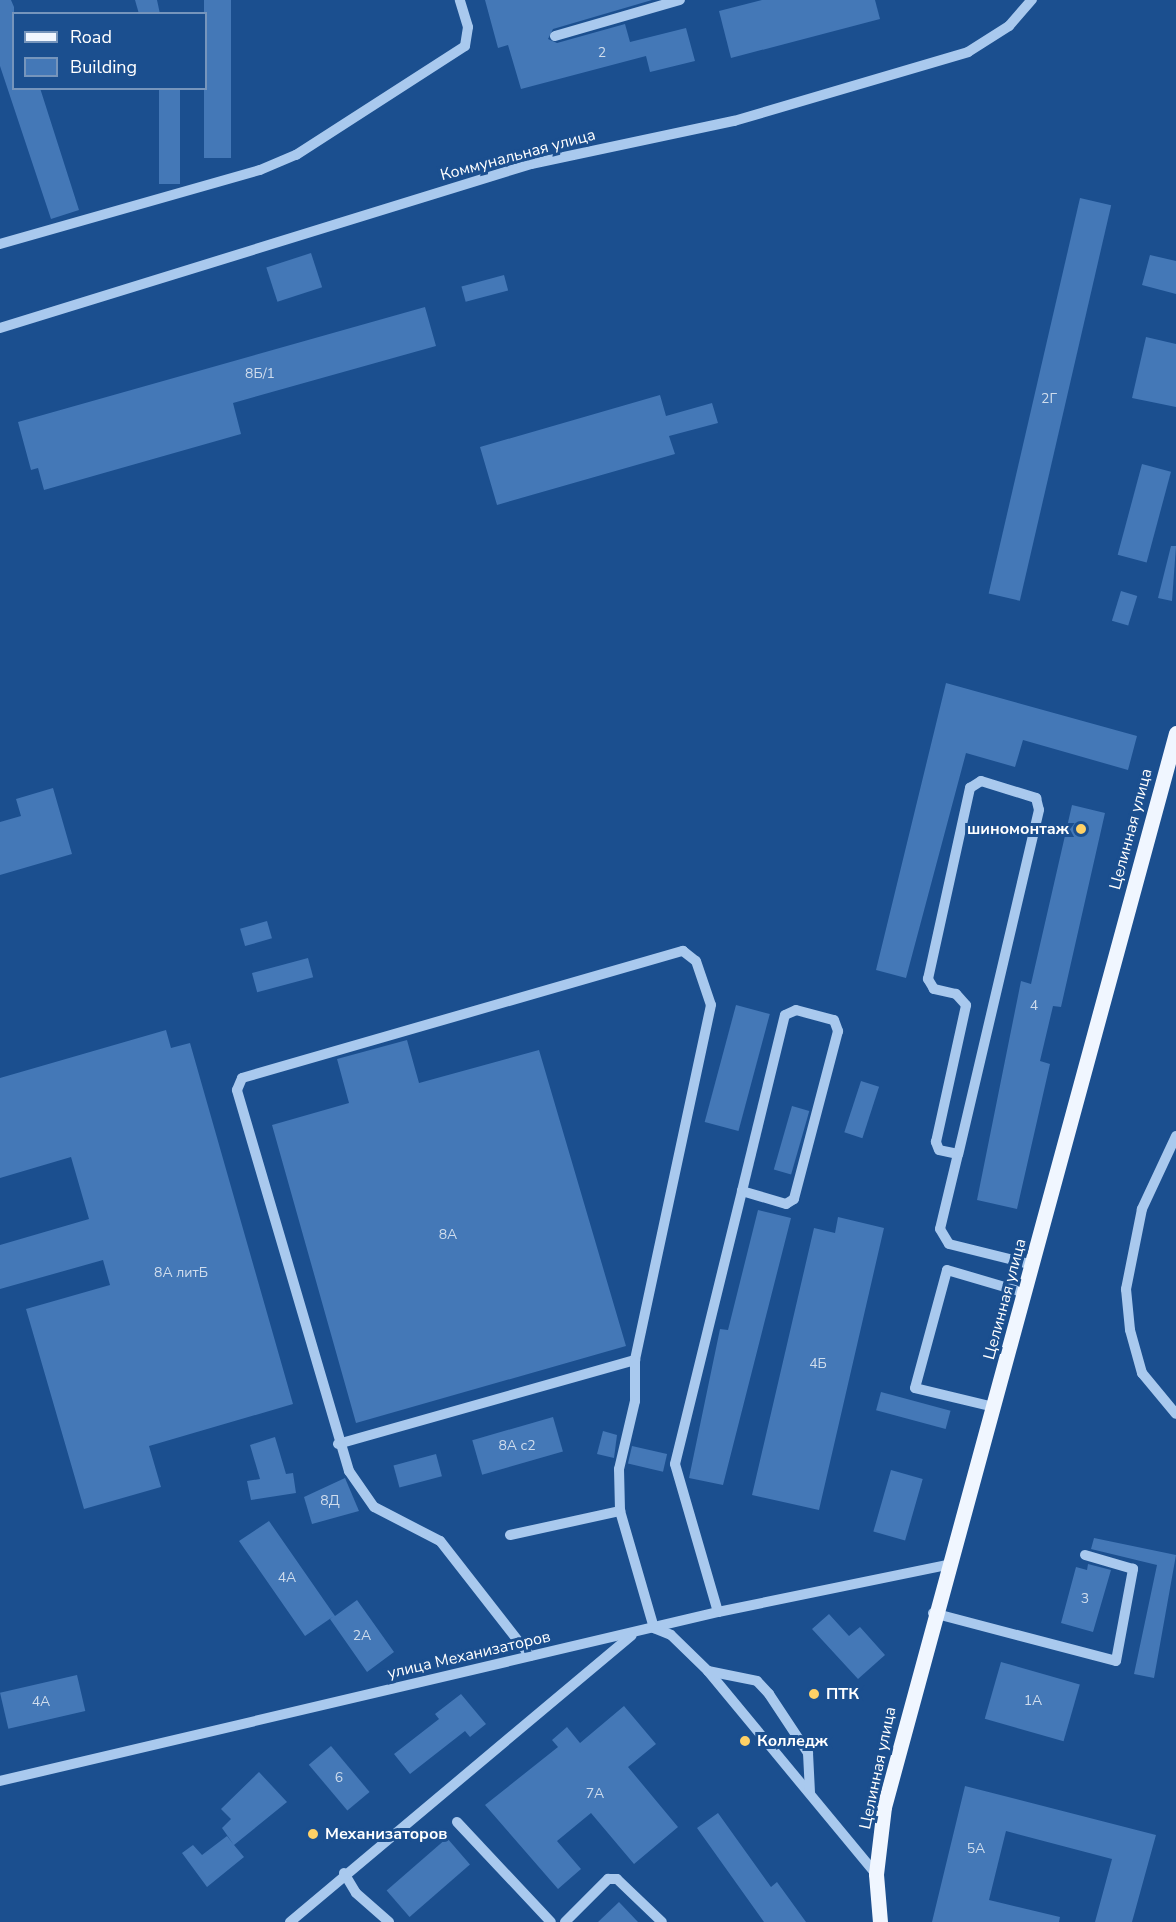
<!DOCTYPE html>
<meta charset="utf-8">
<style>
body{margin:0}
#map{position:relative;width:1176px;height:1922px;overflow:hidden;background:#1b4f8f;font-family:"Nunito Sans",sans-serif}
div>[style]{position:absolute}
.building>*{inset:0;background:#4478b7;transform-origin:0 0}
.minor>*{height:10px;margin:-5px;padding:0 5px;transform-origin:5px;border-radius:5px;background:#a9c9ee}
.major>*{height:15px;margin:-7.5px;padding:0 7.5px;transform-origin:7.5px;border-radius:7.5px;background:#f0f6ff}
.dots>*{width:16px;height:16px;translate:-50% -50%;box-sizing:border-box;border:3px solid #1b4f8f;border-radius:50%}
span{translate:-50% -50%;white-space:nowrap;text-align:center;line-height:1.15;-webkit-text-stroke:6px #1b4f8f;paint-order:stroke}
.number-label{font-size:14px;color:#d0dded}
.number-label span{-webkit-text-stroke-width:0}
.street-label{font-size:16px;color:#fff}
.poi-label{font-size:16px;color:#fff;font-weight:700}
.right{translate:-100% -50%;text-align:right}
.left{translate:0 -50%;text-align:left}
.legend{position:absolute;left:12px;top:12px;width:195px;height:78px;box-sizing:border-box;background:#1b4f8f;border:2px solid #7695bc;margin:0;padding:8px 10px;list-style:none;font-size:18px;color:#fff}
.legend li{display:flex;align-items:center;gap:12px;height:30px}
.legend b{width:30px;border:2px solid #7695bc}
</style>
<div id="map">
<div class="building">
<i style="clip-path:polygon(0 0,11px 0,14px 7px,14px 88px,40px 88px,79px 210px,51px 219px,0 66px)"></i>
<i style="clip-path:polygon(135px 0,157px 0,160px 14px,139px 14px)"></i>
<i style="left:204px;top:0;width:27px;height:158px"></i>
<i style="clip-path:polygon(485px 0,652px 0,553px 29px,548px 39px,557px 43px,625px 24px,630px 42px,686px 28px,695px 61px,650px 72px,646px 56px,521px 89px,508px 45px,498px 48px)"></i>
<i style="clip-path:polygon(762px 0,875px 0,880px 19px,731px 58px,719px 11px)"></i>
<i style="left:159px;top:88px;width:21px;height:96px"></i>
<i style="left:1080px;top:198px;width:32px;height:406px;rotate:13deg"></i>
<i style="left:311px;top:253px;width:36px;height:47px;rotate:72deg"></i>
<i style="clip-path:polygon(1150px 255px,1176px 261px,1176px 294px,1142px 285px)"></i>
<i style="left:504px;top:275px;width:16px;height:44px;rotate:75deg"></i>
<i style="clip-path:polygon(425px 307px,436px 346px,233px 403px,241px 434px,44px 490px,38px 468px,31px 470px,18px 422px)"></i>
<i style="clip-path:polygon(1146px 337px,1176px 344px,1176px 407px,1132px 398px)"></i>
<i style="clip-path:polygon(660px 395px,666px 416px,712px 403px,718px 423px,669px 436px,675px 454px,497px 505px,480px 447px)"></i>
<i style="left:1142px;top:464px;width:30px;height:94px;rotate:15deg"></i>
<i style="clip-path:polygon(1171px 546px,1176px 546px,1172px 601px,1158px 598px)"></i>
<i style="left:1121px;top:591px;width:17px;height:31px;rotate:17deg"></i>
<i style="clip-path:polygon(946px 683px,1137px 736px,1128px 770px,1023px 740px,1015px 767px,966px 753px,906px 978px,876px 970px)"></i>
<i style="clip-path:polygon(53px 788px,72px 854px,0 875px,0 822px,21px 816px,16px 799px)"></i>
<i style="clip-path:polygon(1072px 805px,1105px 813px,1061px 1007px,1053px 1006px,1040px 1061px,1050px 1064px,1017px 1209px,977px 1200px,1021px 981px,1031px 984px)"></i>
<i style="left:267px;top:921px;width:18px;height:28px;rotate:74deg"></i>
<i style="left:308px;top:958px;width:20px;height:58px;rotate:75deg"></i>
<i style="left:736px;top:1005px;width:35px;height:121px;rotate:15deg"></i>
<i style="clip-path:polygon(166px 1030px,171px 1048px,190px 1043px,293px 1404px,149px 1446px,161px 1487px,84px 1509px,26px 1309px,110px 1285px,103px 1260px,0 1289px,0 1245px,89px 1219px,71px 1157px,0 1178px,0 1078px)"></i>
<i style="clip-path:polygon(407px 1040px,419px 1083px,539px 1050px,626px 1346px,356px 1423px,272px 1125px,349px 1103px,337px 1059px)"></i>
<i style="left:861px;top:1081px;width:19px;height:54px;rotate:18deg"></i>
<i style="left:792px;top:1106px;width:18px;height:66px;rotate:16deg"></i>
<i style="clip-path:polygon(758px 1210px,791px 1218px,723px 1485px,689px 1478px,720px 1329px,728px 1330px)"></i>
<i style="clip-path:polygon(838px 1217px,884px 1228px,819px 1510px,752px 1495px,814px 1228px,835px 1233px)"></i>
<i style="left:881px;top:1392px;width:72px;height:19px;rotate:15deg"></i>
<i style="left:553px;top:1417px;width:36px;height:84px;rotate:74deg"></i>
<i style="clip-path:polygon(603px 1431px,617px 1435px,614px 1458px,597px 1454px)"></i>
<i style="clip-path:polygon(275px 1437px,286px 1474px,293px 1473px,296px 1493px,251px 1500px,247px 1481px,260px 1479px,250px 1445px)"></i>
<i style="left:632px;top:1446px;width:36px;height:18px;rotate:13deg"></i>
<i style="left:436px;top:1454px;width:23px;height:44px;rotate:75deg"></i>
<i style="left:891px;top:1470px;width:33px;height:64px;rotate:16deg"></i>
<i style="clip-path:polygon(345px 1478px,359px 1511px,312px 1524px,304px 1497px)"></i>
<i style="clip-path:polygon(269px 1521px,335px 1616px,357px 1600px,394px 1652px,367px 1672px,330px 1619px,334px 1616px,305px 1636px,239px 1541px)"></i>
<i style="clip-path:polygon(1094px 1538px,1176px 1555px,1154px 1678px,1134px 1674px,1157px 1565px,1091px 1549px)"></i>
<i style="clip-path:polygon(1088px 1564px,1111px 1570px,1093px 1632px,1061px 1623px,1076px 1567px,1087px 1570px)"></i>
<i style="clip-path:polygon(829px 1614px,849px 1636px,860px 1627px,885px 1655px,858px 1679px,812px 1629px)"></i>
<i style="left:1001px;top:1662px;width:82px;height:59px;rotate:16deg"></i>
<i style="left:77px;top:1675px;width:37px;height:79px;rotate:77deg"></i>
<i style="clip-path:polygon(461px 1694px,486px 1724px,470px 1737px,465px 1731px,410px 1774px,394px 1754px,439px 1719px,435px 1714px)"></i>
<i style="clip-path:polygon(624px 1706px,656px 1744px,628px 1767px,678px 1827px,634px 1864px,591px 1813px,557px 1841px,581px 1869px,558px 1889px,485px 1805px,558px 1747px,552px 1740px,567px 1727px,580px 1743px)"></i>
<i style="left:331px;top:1746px;width:60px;height:29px;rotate:50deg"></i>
<i style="clip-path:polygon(259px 1772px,287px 1802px,234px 1845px,244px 1857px,207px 1887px,182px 1853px,193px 1845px,202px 1855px,227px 1836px,234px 1845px,222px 1828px,231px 1819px,221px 1809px)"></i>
<i style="clip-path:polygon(965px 1786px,1156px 1835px,1132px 1922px,1095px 1922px,1112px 1859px,1006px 1831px,989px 1900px,1060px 1917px,1059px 1922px,932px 1922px)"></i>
<i style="clip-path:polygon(718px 1813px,771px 1887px,777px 1882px,806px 1922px,764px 1922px,697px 1828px)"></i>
<i style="left:447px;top:1838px;width:35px;height:80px;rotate:49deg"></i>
<i style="clip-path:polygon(619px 1902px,638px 1922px,598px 1922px)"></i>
</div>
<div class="minor">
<i style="left:555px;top:36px;width:130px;rotate:-16.1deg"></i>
<i style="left:0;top:244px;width:270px;rotate:-15.9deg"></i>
<i style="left:260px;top:170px;width:39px;rotate:-23deg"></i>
<i style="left:296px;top:155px;width:201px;rotate:-32.8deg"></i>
<i style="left:465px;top:46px;width:19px;rotate:-81deg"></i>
<i style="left:468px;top:27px;width:28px;rotate:-107deg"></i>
<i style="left:0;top:328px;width:556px;rotate:-17.16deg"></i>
<i style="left:531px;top:164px;width:208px;rotate:-12deg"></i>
<i style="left:734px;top:121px;width:244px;rotate:-16.4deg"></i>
<i style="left:968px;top:52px;width:49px;rotate:-32.4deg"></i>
<i style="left:1009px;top:26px;width:35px;rotate:-49deg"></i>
<i style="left:1176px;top:1136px;width:81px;rotate:115deg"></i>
<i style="left:1142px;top:1209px;width:82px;rotate:101.3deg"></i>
<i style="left:1126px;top:1289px;width:41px;rotate:84.4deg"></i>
<i style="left:1130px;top:1330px;width:45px;rotate:74.4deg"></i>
<i style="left:1142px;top:1373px;width:53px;rotate:50.3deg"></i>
<i style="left:958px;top:1154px;width:19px;rotate:-168deg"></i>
<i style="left:939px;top:1150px;width:9px;rotate:-111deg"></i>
<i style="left:936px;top:1142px;width:140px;rotate:-77.6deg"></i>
<i style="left:966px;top:1005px;width:15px;rotate:-132deg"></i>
<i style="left:956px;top:994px;width:23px;rotate:-167deg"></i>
<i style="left:934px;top:989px;width:12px;rotate:-121deg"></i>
<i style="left:928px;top:979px;width:196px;rotate:-77.6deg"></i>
<i style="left:970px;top:788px;width:13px;rotate:-32deg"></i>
<i style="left:981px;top:781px;width:58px;rotate:17.2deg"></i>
<i style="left:1036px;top:798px;width:12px;rotate:76deg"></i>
<i style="left:1039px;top:810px;width:353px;rotate:103.2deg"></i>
<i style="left:958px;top:1154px;width:77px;rotate:103.5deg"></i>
<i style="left:940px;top:1229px;width:17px;rotate:59deg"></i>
<i style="left:949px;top:1244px;width:87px;rotate:14deg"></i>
<i style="left:994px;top:1407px;width:81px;rotate:-166.5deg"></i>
<i style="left:915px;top:1388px;width:122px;rotate:-74.8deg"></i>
<i style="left:947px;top:1270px;width:81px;rotate:16.4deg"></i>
<i style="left:338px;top:1444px;width:309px;rotate:-15.8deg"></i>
<i style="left:510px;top:1535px;width:113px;rotate:-12.3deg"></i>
<i style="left:718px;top:1612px;width:154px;rotate:-106.2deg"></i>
<i style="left:675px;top:1464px;width:281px;rotate:-76.2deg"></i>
<i style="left:742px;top:1191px;width:181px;rotate:-76.3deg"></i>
<i style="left:785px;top:1015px;width:12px;rotate:-24deg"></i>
<i style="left:796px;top:1010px;width:39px;rotate:15deg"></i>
<i style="left:834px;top:1020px;width:12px;rotate:70deg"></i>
<i style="left:838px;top:1031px;width:174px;rotate:104.7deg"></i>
<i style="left:794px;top:1199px;width:9px;rotate:148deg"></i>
<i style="left:786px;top:1204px;width:46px;rotate:-163.5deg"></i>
<i style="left:933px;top:1613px;width:189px;rotate:14.7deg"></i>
<i style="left:1116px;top:1661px;width:94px;rotate:-79.5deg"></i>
<i style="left:1133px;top:1569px;width:50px;rotate:-163.7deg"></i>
<i style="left:530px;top:1656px;width:146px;rotate:-128deg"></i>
<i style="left:440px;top:1541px;width:74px;rotate:-152.7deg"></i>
<i style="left:374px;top:1507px;width:44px;rotate:-124.8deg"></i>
<i style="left:349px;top:1471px;width:397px;rotate:-106.4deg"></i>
<i style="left:237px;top:1090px;width:13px;rotate:-67deg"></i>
<i style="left:242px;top:1078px;width:459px;rotate:-16.1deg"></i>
<i style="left:683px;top:951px;width:16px;rotate:38deg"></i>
<i style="left:696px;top:961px;width:46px;rotate:71.2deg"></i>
<i style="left:711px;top:1005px;width:363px;rotate:102.1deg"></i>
<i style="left:635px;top:1360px;width:41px;rotate:90deg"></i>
<i style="left:635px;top:1401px;width:70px;rotate:103.2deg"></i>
<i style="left:619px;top:1469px;width:42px;rotate:88.6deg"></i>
<i style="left:620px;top:1511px;width:122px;rotate:73.8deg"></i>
<i style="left:654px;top:1628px;width:18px;rotate:22deg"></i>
<i style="left:671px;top:1635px;width:52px;rotate:44.2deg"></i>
<i style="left:708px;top:1671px;width:264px;rotate:50.4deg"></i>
<i style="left:708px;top:1671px;width:50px;rotate:11.5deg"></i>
<i style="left:757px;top:1681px;width:18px;rotate:47deg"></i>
<i style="left:769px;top:1694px;width:71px;rotate:56.5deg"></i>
<i style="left:808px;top:1753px;width:40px;rotate:87.1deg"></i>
<i style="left:0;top:1781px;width:738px;rotate:-13.24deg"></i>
<i style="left:718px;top:1612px;width:233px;rotate:-11.6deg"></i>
<i style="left:457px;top:1822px;width:137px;rotate:46.8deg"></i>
<i style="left:344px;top:1873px;width:23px;rotate:59deg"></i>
<i style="left:356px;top:1893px;width:44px;rotate:41.3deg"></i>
<i style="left:290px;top:1922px;width:446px;rotate:-40deg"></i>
<i style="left:565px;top:1922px;width:61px;rotate:-45deg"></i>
<i style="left:608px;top:1879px;width:9px"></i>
<i style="left:617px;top:1879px;width:62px;rotate:43.7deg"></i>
</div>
<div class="major">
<i style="left:880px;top:1922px;width:48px;rotate:-94.8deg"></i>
<i style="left:876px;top:1874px;width:67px;rotate:-83.2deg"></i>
<i style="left:884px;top:1807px;width:1113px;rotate:-74.79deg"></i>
</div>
<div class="dots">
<i style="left:1081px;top:829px;background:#ffd166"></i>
<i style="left:814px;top:1694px;background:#ffd166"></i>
<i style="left:745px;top:1741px;background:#ffd166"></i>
<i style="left:313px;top:1834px;background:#ffd166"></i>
</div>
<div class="number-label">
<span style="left:602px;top:53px">2</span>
<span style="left:260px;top:374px">8Б/1</span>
<span style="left:1049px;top:399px">2Г</span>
<span style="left:1034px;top:1006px">4</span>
<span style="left:448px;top:1235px">8А</span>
<span style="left:181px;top:1273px">8А литБ</span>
<span style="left:818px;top:1364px">4Б</span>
<span style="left:517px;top:1446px">8А с2</span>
<span style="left:330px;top:1501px">8Д</span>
<span style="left:287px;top:1578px">4А</span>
<span style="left:1085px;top:1599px">3</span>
<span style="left:362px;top:1636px">2А</span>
<span style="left:1033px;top:1701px">1А</span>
<span style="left:41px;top:1702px">4А</span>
<span style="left:339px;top:1778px">6</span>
<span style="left:595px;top:1794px">7А</span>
<span style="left:976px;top:1849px">5А</span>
</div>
<div class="street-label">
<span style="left:518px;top:155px;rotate:-15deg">Коммунальная улица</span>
<span style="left:1131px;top:829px;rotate:-75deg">Целинная улица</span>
<span style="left:1005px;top:1299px;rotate:-75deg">Целинная улица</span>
<span style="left:469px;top:1655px;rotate:-13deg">улица Механизаторов</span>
<span style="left:878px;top:1768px;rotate:-78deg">Целинная улица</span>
</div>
<div class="poi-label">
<span class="right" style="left:1069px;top:829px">шиномонтаж</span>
<span class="left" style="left:826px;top:1694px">ПТК</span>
<span class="left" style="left:757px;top:1741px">Колледж</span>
<span class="left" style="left:325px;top:1834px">Механизаторов</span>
</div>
<ul class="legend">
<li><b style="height:8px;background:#f0f6ff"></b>Road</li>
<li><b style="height:16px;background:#4478b7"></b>Building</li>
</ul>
</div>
